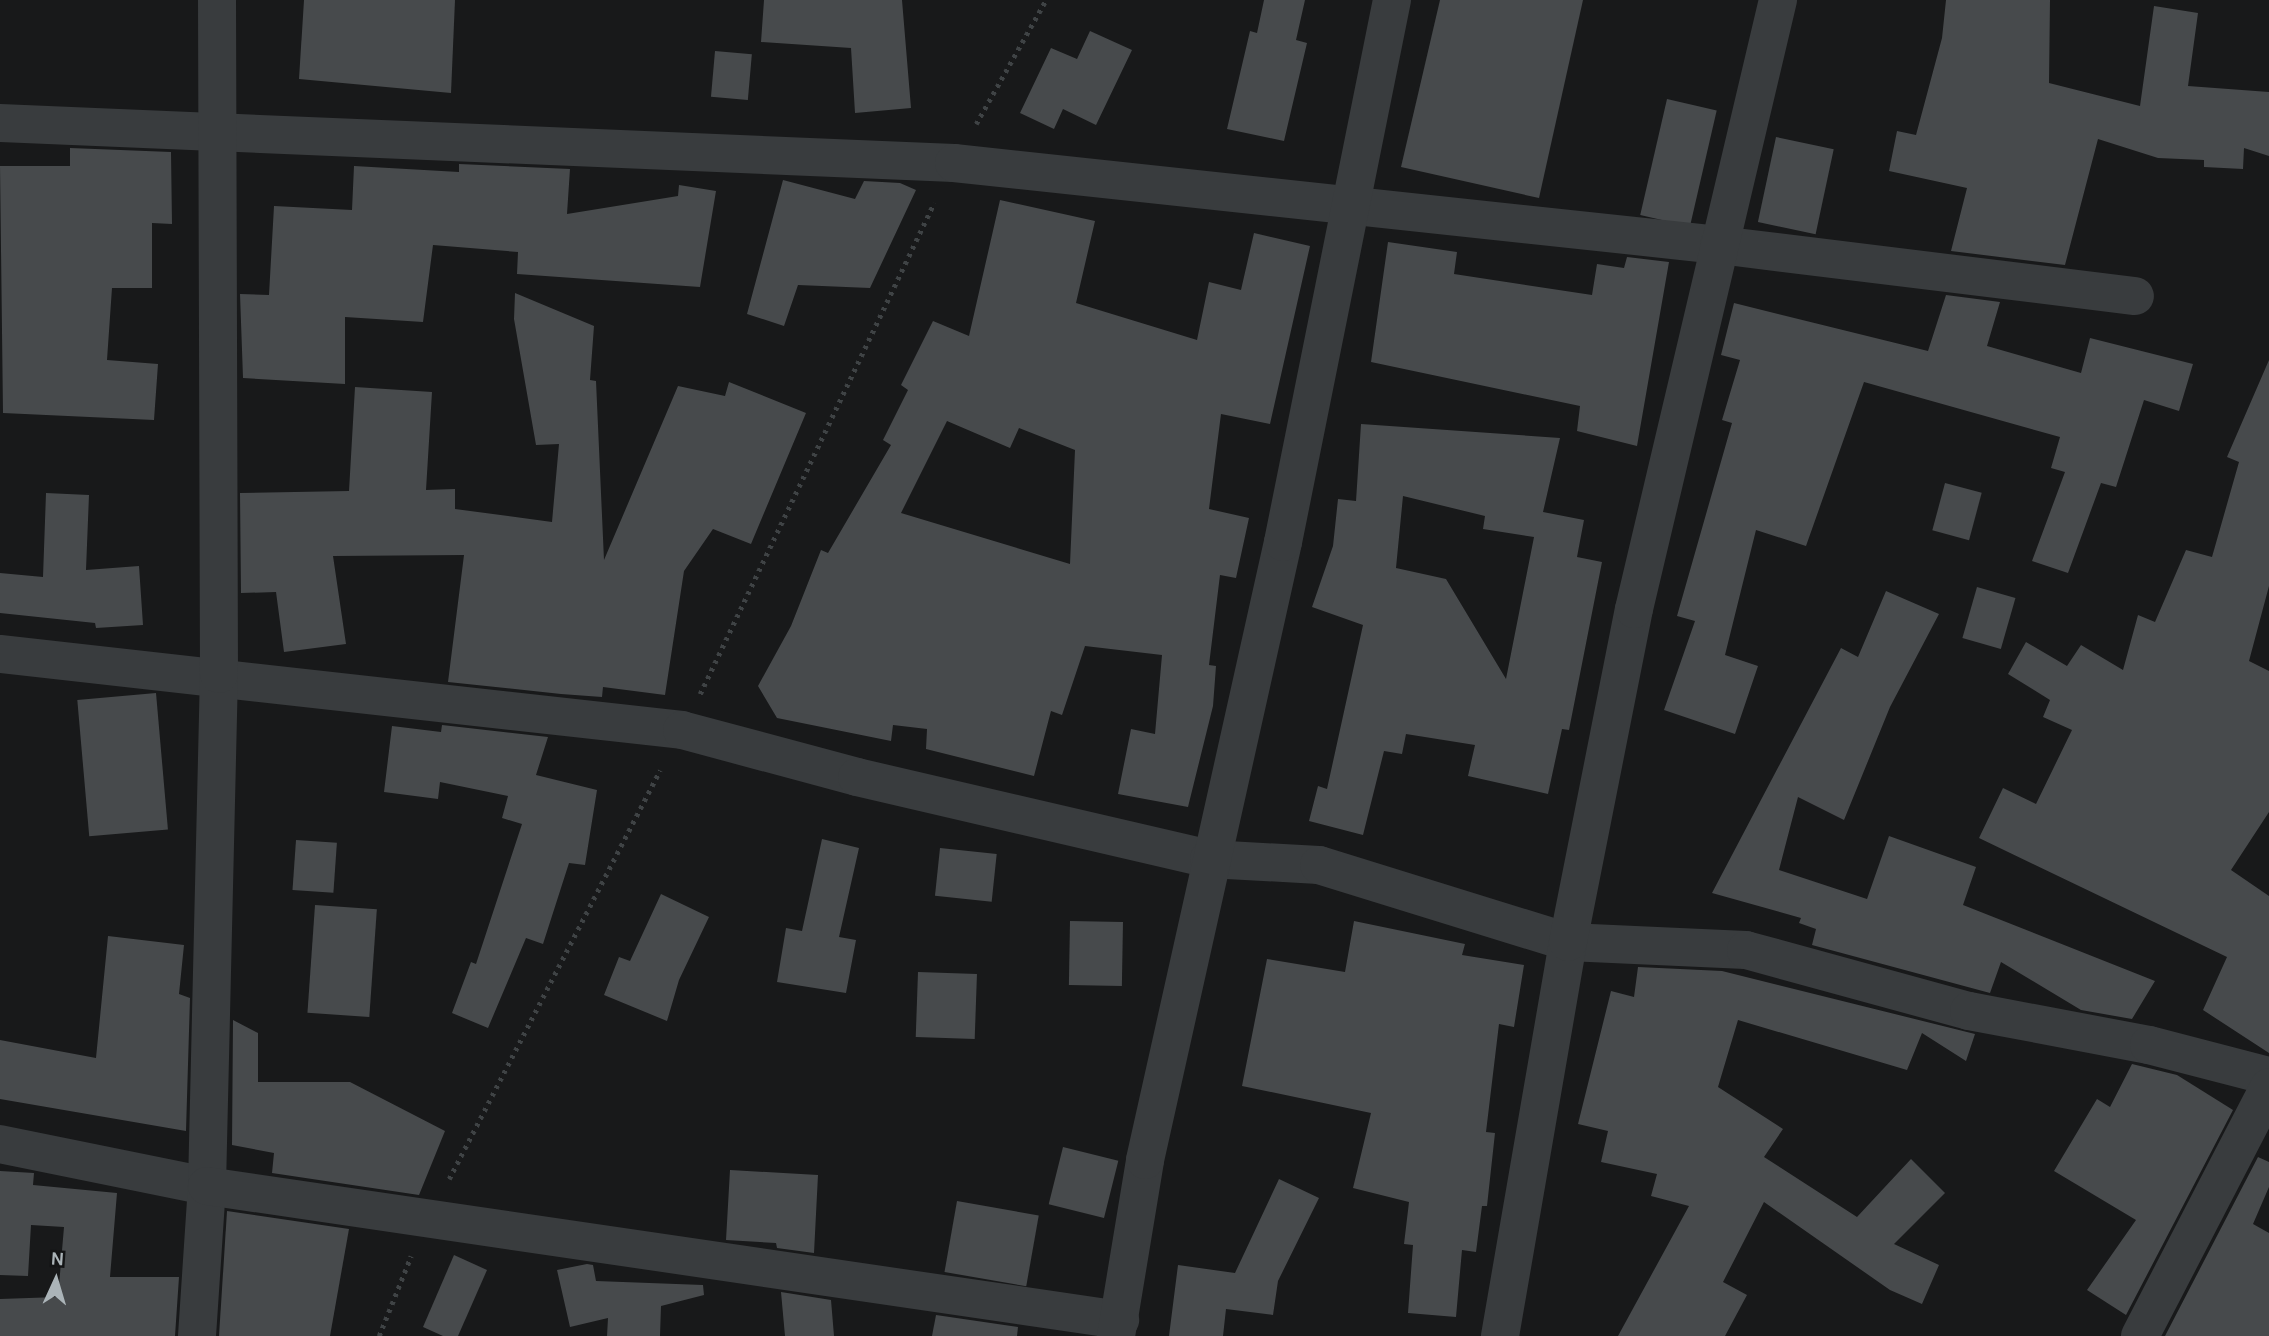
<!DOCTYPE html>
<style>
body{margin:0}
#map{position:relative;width:2269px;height:1336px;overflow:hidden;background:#18191a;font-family:Karla,sans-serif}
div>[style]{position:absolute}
.building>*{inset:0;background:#474a4c;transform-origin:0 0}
.path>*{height:4.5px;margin-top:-2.25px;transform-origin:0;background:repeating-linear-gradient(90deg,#3f4345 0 3.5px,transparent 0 8.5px)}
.minor>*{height:38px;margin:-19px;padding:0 19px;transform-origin:19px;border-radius:19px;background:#393c3e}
span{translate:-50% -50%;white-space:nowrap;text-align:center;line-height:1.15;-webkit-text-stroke:5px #131415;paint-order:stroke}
.north{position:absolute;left:21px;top:1245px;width:70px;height:70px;-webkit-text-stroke:5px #131415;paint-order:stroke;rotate:4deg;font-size:19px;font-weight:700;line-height:28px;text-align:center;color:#abb4b8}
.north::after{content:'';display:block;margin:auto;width:24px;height:32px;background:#abb4b8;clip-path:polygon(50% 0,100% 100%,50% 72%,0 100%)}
</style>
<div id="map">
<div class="building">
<i style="clip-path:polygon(304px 0,455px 0,451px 93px,299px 79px)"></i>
<i style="clip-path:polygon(764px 0,902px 0,911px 108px,855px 113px,851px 48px,761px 42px)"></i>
<i style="clip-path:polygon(1264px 0,1305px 0,1296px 40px,1307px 43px,1284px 141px,1227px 129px,1250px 31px,1257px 33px)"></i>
<i style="clip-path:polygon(1440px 0,1583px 0,1539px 198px,1401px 167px)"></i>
<i style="clip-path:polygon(1946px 0,2050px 0,2049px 83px,2140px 106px,2154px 6px,2198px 13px,2188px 86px,2269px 92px,2269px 156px,2244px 148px,2243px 169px,2204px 167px,2204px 160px,2158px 158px,2098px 139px,2065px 265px,1951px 251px,1967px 188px,1889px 171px,1897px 131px,1916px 135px,1942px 38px)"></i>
<i style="clip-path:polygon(1090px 31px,1132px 50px,1096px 125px,1063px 109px,1054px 129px,1020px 113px,1051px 48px,1077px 59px)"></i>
<i style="left:715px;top:51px;width:37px;height:46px;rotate:5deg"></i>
<i style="left:1667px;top:99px;width:51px;height:119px;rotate:13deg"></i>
<i style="left:1776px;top:137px;width:59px;height:87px;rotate:12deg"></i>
<i style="clip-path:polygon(70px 148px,171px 152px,172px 224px,152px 223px,152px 288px,112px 288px,107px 360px,158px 364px,154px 420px,3px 413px,0 166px,70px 166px)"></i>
<i style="clip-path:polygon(459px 164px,570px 169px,567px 214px,678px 196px,679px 185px,716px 191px,700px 287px,517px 274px,518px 252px,433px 245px,423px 322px,345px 317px,345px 384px,243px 378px,240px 294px,269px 295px,274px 206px,352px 210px,354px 166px,459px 172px)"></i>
<i style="clip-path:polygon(783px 180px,855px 199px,864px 181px,900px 183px,916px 190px,870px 288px,798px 285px,784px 326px,747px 314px)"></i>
<i style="clip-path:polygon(evenodd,1000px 200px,1095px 221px,1076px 303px,1197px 340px,1209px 282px,1241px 290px,1254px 233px,1310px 246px,1270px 424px,1221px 414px,1209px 509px,1249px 518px,1236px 578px,1220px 575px,1209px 665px,1216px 666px,1213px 706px,1188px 807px,1118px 794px,1131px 729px,1155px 734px,1162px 655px,1085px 646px,1062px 715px,1051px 711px,1034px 776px,926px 749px,927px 729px,893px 725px,891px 741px,777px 718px,758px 686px,791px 626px,821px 550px,828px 553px,891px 445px,883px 440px,908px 390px,901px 385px,933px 321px,969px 336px,1000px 200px,947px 421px,1010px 448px,1019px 428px,1075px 450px,1070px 564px,901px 513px,947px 421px)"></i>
<i style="clip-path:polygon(1388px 242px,1457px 252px,1454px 274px,1592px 295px,1597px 264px,1624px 268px,1627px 257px,1669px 262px,1637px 446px,1577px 431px,1580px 406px,1371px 362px)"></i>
<i style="clip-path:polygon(515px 293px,594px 326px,590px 380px,596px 381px,604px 560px,678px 386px,725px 396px,729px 382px,806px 413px,751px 544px,713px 529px,684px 571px,665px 695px,603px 687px,602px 697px,561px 694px,448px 682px,464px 555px,333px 556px,346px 644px,284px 652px,276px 592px,241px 593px,240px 493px,349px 491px,355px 387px,432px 392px,426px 490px,455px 489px,455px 509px,552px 522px,559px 444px,536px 445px,514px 319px)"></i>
<i style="clip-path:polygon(1946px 295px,2000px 302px,1987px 346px,2081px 373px,2090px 338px,2193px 364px,2179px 411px,2144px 400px,2116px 487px,2101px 483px,2068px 573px,2032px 561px,2065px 472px,2051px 468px,2060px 437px,1864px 382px,1806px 546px,1756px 530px,1725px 655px,1758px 666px,1735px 734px,1664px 710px,1695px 621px,1677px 616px,1732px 423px,1722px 420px,1740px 360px,1721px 355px,1734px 303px,1928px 351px)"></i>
<i style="clip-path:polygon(2269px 360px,2269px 586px,2249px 661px,2269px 671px,2269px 812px,2231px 870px,2269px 896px,2269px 1053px,2203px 1010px,2227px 957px,1979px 838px,2003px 788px,2036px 804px,2072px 730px,2043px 717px,2050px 700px,2008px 674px,2026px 642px,2067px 666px,2081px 645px,2123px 670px,2138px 615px,2155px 622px,2186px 550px,2212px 557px,2239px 462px,2227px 457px)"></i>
<i style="clip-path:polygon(evenodd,1361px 424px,1560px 438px,1543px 512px,1584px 520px,1577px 557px,1602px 562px,1569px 730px,1562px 729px,1548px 794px,1468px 776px,1475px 745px,1406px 734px,1402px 754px,1384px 751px,1363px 835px,1309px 821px,1318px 786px,1327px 789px,1363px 625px,1312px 607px,1333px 546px,1338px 499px,1356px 501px,1361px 424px,1403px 496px,1485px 516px,1483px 529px,1534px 537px,1506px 679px,1446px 579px,1396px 568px,1403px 496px)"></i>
<i style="left:1945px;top:483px;width:38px;height:49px;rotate:15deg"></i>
<i style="clip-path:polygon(46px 493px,89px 495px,86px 570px,139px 566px,143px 625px,96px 628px,95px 623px,0 613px,0 573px,43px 577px)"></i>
<i style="left:1977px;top:587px;width:40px;height:53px;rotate:16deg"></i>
<i style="clip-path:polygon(1886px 591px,1939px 614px,1890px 707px,1844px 820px,1798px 797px,1779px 870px,1867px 899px,1889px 836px,1976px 867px,1963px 905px,2155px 981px,2132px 1019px,2081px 1010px,2001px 962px,1990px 993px,1812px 945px,1816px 929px,1799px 923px,1801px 918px,1712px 893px,1841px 648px,1858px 657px)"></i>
<i style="left:156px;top:693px;width:137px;height:79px;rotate:85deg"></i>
<i style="clip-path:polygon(442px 725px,548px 737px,536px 775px,597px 790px,585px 865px,569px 863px,543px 944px,526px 938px,488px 1028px,452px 1013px,471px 962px,476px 964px,522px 824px,502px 818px,508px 796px,440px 782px,438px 799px,384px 792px,392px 726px,441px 732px)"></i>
<i style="clip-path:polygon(822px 839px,859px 848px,839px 937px,856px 940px,846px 993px,777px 982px,786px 928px,802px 931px)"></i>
<i style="left:296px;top:840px;width:41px;height:50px;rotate:4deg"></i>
<i style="left:940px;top:848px;width:57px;height:48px;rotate:6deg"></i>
<i style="clip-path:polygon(661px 894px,709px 917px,679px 980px,667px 1021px,604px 995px,619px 957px,630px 961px)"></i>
<i style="left:315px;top:905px;width:62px;height:108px;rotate:4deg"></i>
<i style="left:1070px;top:921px;width:53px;height:64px;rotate:1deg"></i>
<i style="clip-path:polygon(1354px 921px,1465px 944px,1462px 955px,1524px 965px,1514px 1027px,1499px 1024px,1486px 1132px,1495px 1133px,1487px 1206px,1482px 1206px,1476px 1252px,1462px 1250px,1456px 1317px,1408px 1313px,1413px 1245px,1404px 1244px,1409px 1202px,1353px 1188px,1371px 1113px,1242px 1086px,1267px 959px,1345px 972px)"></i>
<i style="clip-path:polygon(108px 936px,184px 945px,179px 994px,190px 998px,186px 1131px,0 1099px,0 1040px,96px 1058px)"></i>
<i style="clip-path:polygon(1638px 967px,1722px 971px,1975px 1034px,1966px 1061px,1922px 1033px,1907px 1070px,1738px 1020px,1718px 1087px,1783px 1129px,1764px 1157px,1857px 1217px,1911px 1159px,1945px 1193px,1894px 1244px,1939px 1265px,1922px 1304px,1890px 1290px,1764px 1202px,1723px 1282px,1747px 1295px,1725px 1336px,1618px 1336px,1689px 1206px,1651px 1196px,1657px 1174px,1601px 1162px,1608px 1131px,1578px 1124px,1611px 991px,1634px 997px)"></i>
<i style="left:918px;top:972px;width:59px;height:65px;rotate:2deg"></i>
<i style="clip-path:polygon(233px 1020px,258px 1033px,258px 1082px,350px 1082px,445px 1131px,419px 1195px,272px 1173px,274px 1153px,232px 1145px)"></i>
<i style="clip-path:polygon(2132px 1064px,2177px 1075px,2233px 1110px,2126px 1315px,2087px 1290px,2136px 1220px,2054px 1171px,2097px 1099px,2110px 1107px)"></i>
<i style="left:1063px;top:1147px;width:57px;height:59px;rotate:14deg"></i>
<i style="clip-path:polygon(2258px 1157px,2269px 1162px,2269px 1187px,2253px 1224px,2269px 1233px,2269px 1336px,2165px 1336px)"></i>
<i style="clip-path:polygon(730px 1170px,818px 1175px,814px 1253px,777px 1248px,776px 1243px,726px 1240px)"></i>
<i style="clip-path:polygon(0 1171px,34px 1173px,33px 1185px,117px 1193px,110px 1277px,179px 1277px,175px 1336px,0 1336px,0 1299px,58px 1297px,64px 1227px,31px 1225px,28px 1276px,0 1275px)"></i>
<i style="clip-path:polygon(1279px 1179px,1319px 1198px,1278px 1281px,1273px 1315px,1226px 1309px,1223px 1336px,1169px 1336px,1178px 1265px,1235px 1273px)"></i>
<i style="left:957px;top:1201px;width:83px;height:72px;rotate:10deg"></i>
<i style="clip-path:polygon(227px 1211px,349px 1229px,330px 1336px,219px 1336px)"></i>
<i style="clip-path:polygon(454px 1255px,487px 1270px,458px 1336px,443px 1336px,423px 1327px)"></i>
<i style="clip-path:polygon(587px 1264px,593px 1265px,596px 1281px,703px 1285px,704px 1295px,661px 1306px,660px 1336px,607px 1336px,608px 1318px,570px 1327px,557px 1270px)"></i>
<i style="clip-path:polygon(781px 1292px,831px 1300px,834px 1336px,785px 1336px)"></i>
<i style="clip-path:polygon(936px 1315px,1018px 1327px,1017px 1336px,932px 1336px)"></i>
</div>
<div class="path">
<i style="left:976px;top:124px;width:142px;rotate:-60.6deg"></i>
<i style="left:700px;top:694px;width:544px;rotate:-64.52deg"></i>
<i style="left:449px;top:1179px;width:460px;rotate:-62.7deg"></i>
<i style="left:379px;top:1336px;width:86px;rotate:-68.2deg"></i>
</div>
<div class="minor">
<i style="left:0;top:123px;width:955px;rotate:2.4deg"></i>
<i style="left:954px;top:163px;width:769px;rotate:6.12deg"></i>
<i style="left:1719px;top:245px;width:419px;rotate:7deg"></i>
<i style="left:0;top:654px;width:686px;rotate:6.36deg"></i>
<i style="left:682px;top:730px;width:181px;rotate:15deg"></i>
<i style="left:857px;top:777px;width:361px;rotate:13.1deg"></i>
<i style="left:1209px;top:859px;width:110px;rotate:3.1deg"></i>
<i style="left:1319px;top:865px;width:261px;rotate:17.2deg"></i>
<i style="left:1568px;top:942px;width:178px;rotate:2.6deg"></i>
<i style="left:1746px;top:950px;width:231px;rotate:15.3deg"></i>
<i style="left:1969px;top:1011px;width:183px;rotate:10.7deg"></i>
<i style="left:2149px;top:1045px;width:124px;rotate:14.5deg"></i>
<i style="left:0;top:1144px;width:211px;rotate:11.5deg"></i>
<i style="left:207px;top:1186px;width:512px;rotate:-88.66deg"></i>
<i style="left:219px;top:674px;width:674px;rotate:-90.17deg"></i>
<i style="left:197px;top:1336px;width:150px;rotate:-86.2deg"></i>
<i style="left:207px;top:1186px;width:923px;rotate:8.35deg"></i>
<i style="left:1116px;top:1336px;width:178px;rotate:-80.6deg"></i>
<i style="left:1145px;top:1160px;width:633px;rotate:-77.41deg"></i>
<i style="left:1283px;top:542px;width:553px;rotate:-78.63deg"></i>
<i style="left:1500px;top:1336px;width:400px;rotate:-80.2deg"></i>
<i style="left:1568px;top:942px;width:339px;rotate:-78.8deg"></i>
<i style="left:1634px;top:609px;width:626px;rotate:-76.7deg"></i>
<i style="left:2140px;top:1336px;width:280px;rotate:-62.6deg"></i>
</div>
<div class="north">N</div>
</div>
